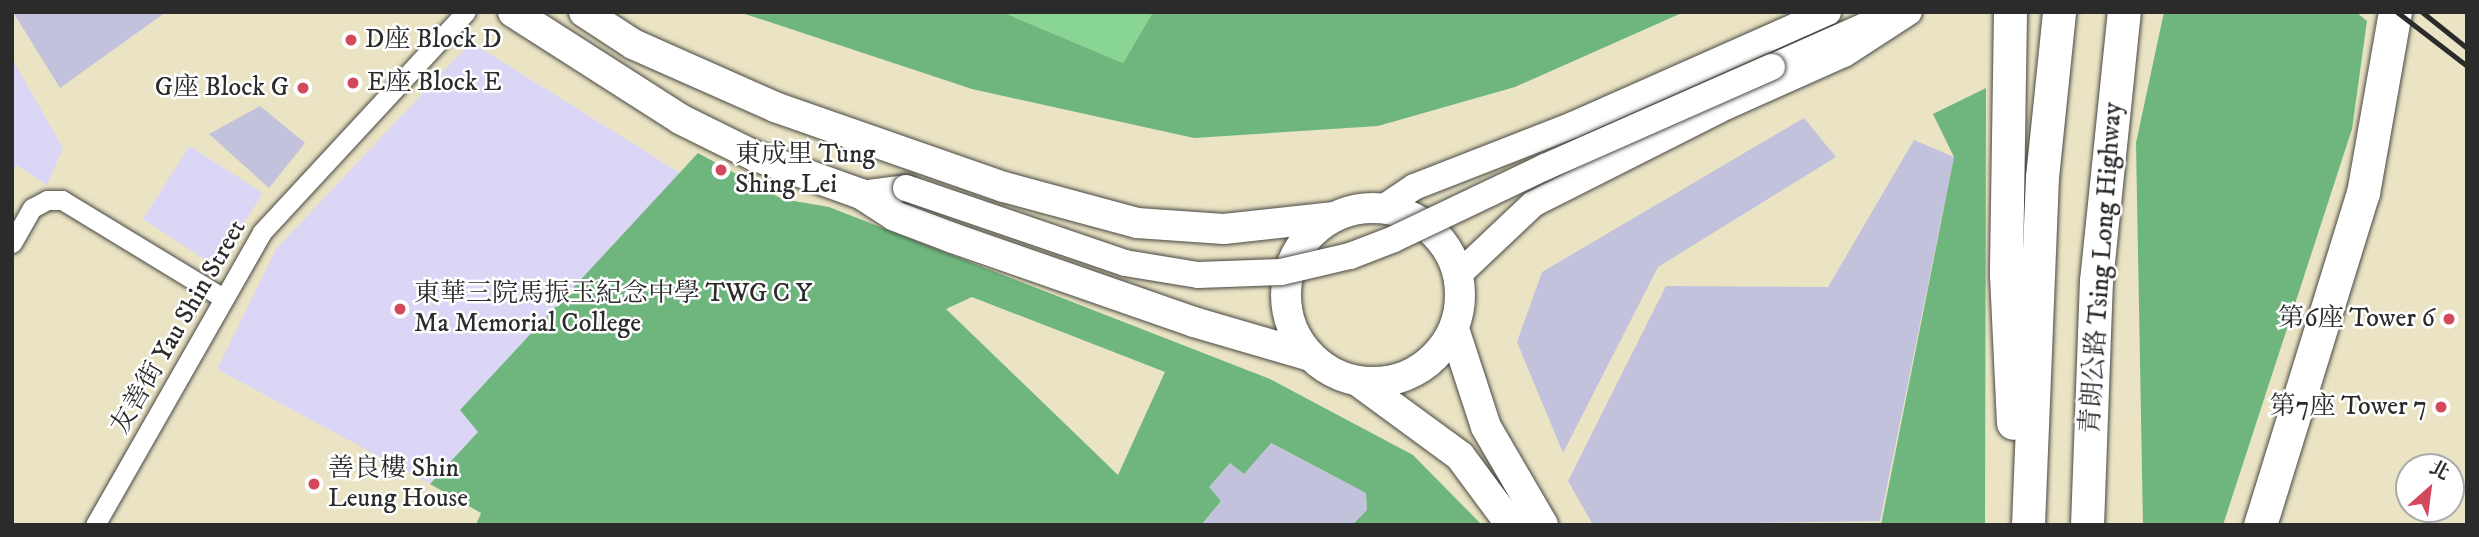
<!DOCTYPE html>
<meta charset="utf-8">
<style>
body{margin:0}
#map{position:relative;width:2479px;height:537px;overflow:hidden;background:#eae4c5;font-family:"IM FELL DW Pica","Noto Serif TC",serif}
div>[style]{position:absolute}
.built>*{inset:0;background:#dcd6f6;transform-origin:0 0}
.industrial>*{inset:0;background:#c2c2dc}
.green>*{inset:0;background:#88d594}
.forest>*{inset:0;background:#6eb67e}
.roads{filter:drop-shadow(0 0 2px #484742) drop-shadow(0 0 2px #484742)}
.minor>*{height:19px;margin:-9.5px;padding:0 9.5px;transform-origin:9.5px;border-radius:9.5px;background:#fff}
.secondary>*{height:26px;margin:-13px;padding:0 13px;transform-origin:13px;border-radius:13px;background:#fff}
.primary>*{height:30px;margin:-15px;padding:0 15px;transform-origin:15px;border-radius:15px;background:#fff}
.primary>.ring{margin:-15px;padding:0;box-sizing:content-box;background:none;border:30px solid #fff;border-radius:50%}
.motorway>*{height:33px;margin:-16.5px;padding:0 16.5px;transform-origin:16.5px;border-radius:16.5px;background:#fff}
.rail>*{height:5px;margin:-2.5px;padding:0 2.5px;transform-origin:2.5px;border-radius:2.5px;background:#2b2b2b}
.bridges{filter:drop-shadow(0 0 2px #484742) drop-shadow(0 0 2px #484742)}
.secondary-bridge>*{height:26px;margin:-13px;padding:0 13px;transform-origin:13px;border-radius:13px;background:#fff}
.dots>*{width:19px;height:19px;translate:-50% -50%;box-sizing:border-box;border:4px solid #fff;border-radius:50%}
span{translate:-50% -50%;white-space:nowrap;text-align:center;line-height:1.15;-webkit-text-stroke:5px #fff;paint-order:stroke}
.poi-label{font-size:26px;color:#2b2b2b}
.left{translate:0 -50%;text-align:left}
.right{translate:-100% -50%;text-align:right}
.street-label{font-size:26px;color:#2b2b2b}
.frame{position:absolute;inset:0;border:14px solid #2b2b2b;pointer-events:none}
.north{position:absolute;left:2395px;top:453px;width:70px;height:70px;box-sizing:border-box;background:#fff;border:2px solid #aaa;border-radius:50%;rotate:28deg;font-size:19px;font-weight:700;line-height:28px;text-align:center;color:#2b2b2b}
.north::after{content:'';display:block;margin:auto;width:24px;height:32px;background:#d1495b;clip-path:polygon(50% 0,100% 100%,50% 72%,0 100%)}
</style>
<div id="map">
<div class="built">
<i style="clip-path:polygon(471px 42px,680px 173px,460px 410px,479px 432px,430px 484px,217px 369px,276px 249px)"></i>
<i style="clip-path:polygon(12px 58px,63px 148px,47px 185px,17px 165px,12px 172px)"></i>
<i style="left:190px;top:146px;width:87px;height:87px;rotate:33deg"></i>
</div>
<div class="industrial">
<i style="clip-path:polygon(13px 12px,166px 12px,60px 88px)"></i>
<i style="clip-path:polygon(260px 106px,305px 143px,269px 188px,209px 134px)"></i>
<i style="clip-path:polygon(1804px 118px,1836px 157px,1658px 267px,1563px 453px,1517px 342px,1542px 272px)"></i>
<i style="clip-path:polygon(1914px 140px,1954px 157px,1880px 521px,1593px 525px,1568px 481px,1666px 286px,1828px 287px)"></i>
<i style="clip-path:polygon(1270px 443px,1366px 493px,1367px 510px,1352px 525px,1201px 525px,1221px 501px,1208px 488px,1230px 463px,1244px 474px)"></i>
</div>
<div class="green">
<i style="clip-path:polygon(1002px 12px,1153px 12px,1123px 63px)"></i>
</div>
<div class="forest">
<i style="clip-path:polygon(739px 12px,1002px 12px,1123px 63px,1153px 12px,1684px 12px,1515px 87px,1378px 126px,1194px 138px,972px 89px)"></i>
<i style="clip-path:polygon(2164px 12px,2356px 12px,2367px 21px,2352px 129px,2223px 525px,2143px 525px,2136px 143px)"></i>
<i style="clip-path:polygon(1986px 88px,1985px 525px,1881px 525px,1954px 157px,1933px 114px)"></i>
<i style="clip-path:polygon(evenodd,698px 153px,782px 199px,829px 207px,1270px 379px,1413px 455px,1482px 525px,1352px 525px,1367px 510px,1366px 493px,1271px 443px,1244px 474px,1230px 463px,1209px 487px,1221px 501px,1201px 525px,476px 525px,481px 513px,430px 484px,478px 432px,460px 410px,698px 153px,972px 297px,1165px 372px,1118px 475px,946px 309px,972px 297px)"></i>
</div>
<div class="roads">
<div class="minor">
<i style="left:12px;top:243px;width:40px;rotate:-60.3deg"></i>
<i style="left:32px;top:208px;width:17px;rotate:-28deg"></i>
<i style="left:47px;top:200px;width:15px"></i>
<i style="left:62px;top:200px;width:188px;rotate:31.3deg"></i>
<i style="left:95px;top:525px;width:337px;rotate:-60.3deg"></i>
<i style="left:262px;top:232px;width:300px;rotate:-47.2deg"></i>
</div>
<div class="secondary">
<i style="left:1779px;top:64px;width:108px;rotate:-24deg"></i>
<i style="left:861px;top:194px;width:45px;rotate:-7.6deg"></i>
<i style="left:1383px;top:208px;width:37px;rotate:-34deg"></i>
<i style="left:1414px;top:187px;width:171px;rotate:-21.3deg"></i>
<i style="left:1573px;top:125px;width:279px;rotate:-23.9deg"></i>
<i style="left:1458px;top:275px;width:103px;rotate:-43.4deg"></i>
<i style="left:1533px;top:204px;width:217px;rotate:-26.8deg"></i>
<i style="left:1727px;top:106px;width:128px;rotate:-24deg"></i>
<i style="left:1844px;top:54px;width:77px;rotate:-32.9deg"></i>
</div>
<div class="primary">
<i style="left:513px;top:12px;width:198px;rotate:32.6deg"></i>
<i style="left:680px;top:119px;width:84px;rotate:26.3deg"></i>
<i style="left:755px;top:156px;width:113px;rotate:19.7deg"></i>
<i style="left:861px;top:194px;width:40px;rotate:32.9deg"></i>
<i style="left:895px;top:216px;width:62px;rotate:20.8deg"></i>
<i style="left:953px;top:238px;width:255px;rotate:19.2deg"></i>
<i style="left:1194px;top:322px;width:121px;rotate:16.3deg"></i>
<i style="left:584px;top:12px;width:59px;rotate:33.1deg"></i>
<i style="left:633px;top:44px;width:155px;rotate:23.9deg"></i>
<i style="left:775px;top:107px;width:243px;rotate:19.3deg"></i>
<i style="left:1004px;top:187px;width:138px;rotate:15.1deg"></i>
<i style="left:1137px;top:223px;width:87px;rotate:3.9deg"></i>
<i style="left:1224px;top:229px;width:109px;rotate:-6.3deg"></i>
<i class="ring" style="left:1286px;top:208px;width:144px;height:144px"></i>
<i style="left:1454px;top:329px;width:103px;rotate:71.9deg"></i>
<i style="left:1486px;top:427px;width:113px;rotate:59.8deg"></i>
<i style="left:1359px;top:382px;width:125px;rotate:36.2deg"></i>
<i style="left:1460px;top:456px;width:86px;rotate:53.5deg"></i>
</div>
<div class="motorway">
<i style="left:2010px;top:12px;width:263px;rotate:90.9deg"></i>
<i style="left:2006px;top:275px;width:148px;rotate:87.3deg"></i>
<i style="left:2028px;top:525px;width:348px;rotate:-87.7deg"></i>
<i style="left:2042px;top:177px;width:166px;rotate:-84.1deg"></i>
<i style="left:2087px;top:525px;width:244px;rotate:-87.9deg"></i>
<i style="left:2096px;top:281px;width:270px;rotate:-84.1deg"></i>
<i style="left:2260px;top:525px;width:348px;rotate:-72.8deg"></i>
<i style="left:2363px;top:193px;width:184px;rotate:-80deg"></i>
</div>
</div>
<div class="rail">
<i style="left:2397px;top:12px;width:88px;rotate:37.6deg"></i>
<i style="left:2422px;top:12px;width:58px;rotate:38.7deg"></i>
</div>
<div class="bridges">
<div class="secondary-bridge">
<i style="left:906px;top:188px;width:231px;rotate:18.9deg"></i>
<i style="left:1125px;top:263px;width:74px;rotate:9.3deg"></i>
<i style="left:1198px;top:275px;width:83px;rotate:-2.1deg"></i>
<i style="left:1281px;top:272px;width:71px;rotate:-13.1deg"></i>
<i style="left:1350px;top:256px;width:47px;rotate:-21.1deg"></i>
<i style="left:1394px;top:239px;width:167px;rotate:-25.5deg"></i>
<i style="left:1545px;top:167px;width:248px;rotate:-23.8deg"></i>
</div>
</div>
<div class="dots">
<i style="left:351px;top:40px;background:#d1495b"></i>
<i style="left:353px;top:83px;background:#d1495b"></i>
<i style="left:303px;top:88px;background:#d1495b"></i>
<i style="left:721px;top:170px;background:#d1495b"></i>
<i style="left:400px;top:309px;background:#d1495b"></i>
<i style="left:2449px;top:319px;background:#d1495b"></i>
<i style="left:2441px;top:407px;background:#d1495b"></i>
<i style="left:314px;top:484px;background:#d1495b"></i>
</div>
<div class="poi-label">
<span class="left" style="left:365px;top:40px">D座 Block D</span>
<span class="left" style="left:367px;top:83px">E座 Block E</span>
<span class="right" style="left:289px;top:88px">G座 Block G</span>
<span class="left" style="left:735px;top:170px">東成里 Tung<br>Shing Lei</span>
<span class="left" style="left:414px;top:309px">東華三院馬振玉紀念中學 TWG C Y<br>Ma Memorial College</span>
<span class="right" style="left:2435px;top:319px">第6座 Tower 6</span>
<span class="right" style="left:2427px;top:407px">第7座 Tower 7</span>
<span class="left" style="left:328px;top:484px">善良樓 Shin<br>Leung House</span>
</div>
<div class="street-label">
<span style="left:2102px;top:268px;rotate:-86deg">青朗公路 Tsing Long Highway</span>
<span style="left:179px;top:327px;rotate:-60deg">友善街 Yau Shin Street</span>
</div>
<div class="frame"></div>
<div class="north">北</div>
</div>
